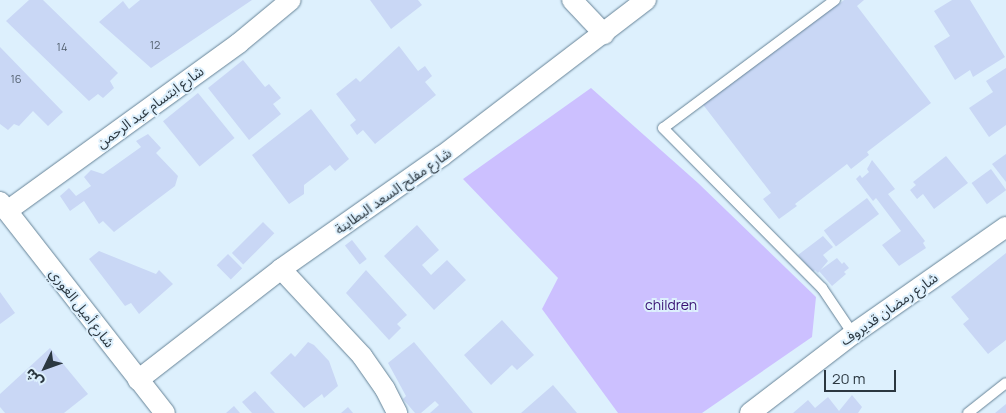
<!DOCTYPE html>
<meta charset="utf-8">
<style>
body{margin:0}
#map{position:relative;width:1006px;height:413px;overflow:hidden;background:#ddf0fd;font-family:Manrope,"Noto Sans Arabic",sans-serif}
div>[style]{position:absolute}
.green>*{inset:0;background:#ccc0ff}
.building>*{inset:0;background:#c9d7f5;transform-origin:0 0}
.roads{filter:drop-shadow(0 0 1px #668397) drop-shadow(0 0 1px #668397)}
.service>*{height:10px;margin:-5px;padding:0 5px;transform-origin:5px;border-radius:5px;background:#fff}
.minor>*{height:20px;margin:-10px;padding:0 10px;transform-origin:10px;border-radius:10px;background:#fff}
span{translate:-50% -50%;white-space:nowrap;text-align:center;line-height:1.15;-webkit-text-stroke:4px #ddf0fd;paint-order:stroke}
.number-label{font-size:11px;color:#525f6d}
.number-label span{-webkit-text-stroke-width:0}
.street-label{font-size:14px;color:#2b3740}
.park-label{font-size:14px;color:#381073}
.north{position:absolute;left:20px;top:343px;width:50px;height:50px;-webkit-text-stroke:4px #ddf0fd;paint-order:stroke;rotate:228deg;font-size:14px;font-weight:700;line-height:20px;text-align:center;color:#2b3740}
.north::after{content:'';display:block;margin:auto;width:18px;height:22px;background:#2b3740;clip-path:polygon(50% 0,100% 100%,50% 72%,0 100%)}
.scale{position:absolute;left:824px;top:370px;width:72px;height:22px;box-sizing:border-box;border:2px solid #2b3740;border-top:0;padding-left:6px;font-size:15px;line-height:18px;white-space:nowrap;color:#2b3740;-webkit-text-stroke:4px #ddf0fd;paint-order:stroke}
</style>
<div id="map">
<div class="green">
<i style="clip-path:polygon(591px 88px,698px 183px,816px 297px,812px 337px,702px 413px,618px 413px,542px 309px,558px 278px,463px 179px)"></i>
</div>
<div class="building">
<i style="clip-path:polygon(29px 0,43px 0,118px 73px,110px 81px,114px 88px,103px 98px,98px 94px,89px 101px,6px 21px)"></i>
<i style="clip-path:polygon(140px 0,252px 0,151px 68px,99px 22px,123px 1px,129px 9px)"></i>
<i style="clip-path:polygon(370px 0,418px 0,422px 5px,391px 29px)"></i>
<i style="clip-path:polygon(844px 0,864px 0,857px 6px,931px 103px,867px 152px,869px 155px,851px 169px,847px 164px,795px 204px,797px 206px,779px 219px,763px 199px,771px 193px,701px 102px,837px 2px,839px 4px)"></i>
<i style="clip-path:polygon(952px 0,970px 0,1005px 57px,973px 77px,970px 70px,955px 80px,934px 46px,950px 36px,934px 11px)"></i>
<i style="clip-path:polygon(399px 46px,418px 71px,425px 66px,432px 76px,425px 82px,436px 95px,375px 144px,363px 130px,357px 135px,350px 125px,356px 120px,336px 94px,356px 78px,360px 82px)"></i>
<i style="clip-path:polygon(0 47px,63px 112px,48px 126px,33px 111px,19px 126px,14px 124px,8px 130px,0 124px)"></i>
<i style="clip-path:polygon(243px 60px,265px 87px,269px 84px,281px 98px,273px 104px,281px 114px,249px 140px,208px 88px)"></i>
<i style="clip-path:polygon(1006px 68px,1006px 125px,989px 137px,969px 108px,993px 92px,986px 81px)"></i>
<i style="left:198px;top:93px;width:58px;height:45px;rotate:51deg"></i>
<i style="clip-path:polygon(311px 109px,349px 159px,335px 171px,330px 165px,304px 185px,304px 194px,289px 204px,252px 155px)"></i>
<i style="clip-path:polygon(148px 134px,161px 148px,156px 153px,178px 176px,175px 186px,114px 232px,103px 221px,99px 224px,84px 201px,70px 211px,60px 196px,69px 188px,76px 196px,91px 186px,84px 177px,91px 170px,103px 174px,141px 147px,136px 141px)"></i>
<i style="clip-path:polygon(1006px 154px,1006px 182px,992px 164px)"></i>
<i style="clip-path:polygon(946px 156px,968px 183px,934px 209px,923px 194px,917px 199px,910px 190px,916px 185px,913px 182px)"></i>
<i style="clip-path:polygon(872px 160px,895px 189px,888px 194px,925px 241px,923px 243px,926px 248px,899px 266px,882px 245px,901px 231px,876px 198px,873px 201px,856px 179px,860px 175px,862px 178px,869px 172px,867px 169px)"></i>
<i style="left:991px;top:169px;width:26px;height:24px;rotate:54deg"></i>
<i style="left:867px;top:198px;width:20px;height:54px;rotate:53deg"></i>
<i style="left:263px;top:222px;width:16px;height:44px;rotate:45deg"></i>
<i style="clip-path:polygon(417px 225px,439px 250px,422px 265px,431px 275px,447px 260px,466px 280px,434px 310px,384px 256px)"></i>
<i style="clip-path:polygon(823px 236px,833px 247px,823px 255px,828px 261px,818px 273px,815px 270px,813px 272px,798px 255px)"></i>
<i style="left:352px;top:240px;width:24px;height:9px;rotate:52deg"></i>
<i style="clip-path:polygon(99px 251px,156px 274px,159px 270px,173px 284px,139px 314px,131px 303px,125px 306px,89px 259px)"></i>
<i style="clip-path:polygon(1006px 253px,1006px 340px,988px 354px,963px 324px,969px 319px,951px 297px)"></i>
<i style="left:228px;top:254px;width:20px;height:16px;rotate:45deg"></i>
<i style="clip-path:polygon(837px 258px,842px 264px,844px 262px,849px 268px,844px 272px,846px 274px,832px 286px,819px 271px)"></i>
<i style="clip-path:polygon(366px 270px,407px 315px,397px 324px,401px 328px,389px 340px,346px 293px)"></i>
<i style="clip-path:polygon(0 292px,15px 313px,0 324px)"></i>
<i style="clip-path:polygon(502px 320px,534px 355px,517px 370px,512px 365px,491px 385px,464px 355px)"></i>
<i style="clip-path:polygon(308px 342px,314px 345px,329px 361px,338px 386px,324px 398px,322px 394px,304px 408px,270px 373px,291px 353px,295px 357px)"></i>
<i style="clip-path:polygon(414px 342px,473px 413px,430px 413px,439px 405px,435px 401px,421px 413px,415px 413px,403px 399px,406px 396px,388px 363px)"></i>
<i style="clip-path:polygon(50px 348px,88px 394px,64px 413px,5px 413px,0 407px,0 394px)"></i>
<i style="clip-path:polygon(553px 385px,577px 413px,521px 413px)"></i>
<i style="clip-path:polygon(255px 391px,275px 413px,252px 413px,242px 402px)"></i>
<i style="clip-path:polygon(852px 395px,862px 407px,858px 413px,793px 413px,808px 400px,815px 408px,828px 397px,839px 411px)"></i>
<i style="clip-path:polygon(1006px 404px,1006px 413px,995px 413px)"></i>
<i style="clip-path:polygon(234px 406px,240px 413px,226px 413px)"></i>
<i style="clip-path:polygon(348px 407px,353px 413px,341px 413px)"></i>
</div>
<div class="roads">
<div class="service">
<i style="left:835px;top:0;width:214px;rotate:143.3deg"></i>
<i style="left:663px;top:128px;width:226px;rotate:45.2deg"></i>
<i style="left:822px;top:288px;width:55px;rotate:56deg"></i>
<i style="left:968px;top:413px;width:48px;rotate:-38.3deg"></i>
</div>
<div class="minor">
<i style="left:572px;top:0;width:47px;rotate:46.7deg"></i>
<i style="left:0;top:202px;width:268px;rotate:52deg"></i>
<i style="left:7px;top:211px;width:286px;rotate:-35.9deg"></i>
<i style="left:239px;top:43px;width:67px;rotate:-39.6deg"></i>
<i style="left:281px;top:269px;width:119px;rotate:47deg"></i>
<i style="left:362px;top:356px;width:40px;rotate:55.1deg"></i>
<i style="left:385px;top:389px;width:27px;rotate:63deg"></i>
<i style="left:138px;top:380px;width:181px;rotate:-37.8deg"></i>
<i style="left:281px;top:269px;width:197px;rotate:-35.1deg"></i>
<i style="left:442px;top:156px;width:257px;rotate:-37.4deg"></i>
<i style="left:750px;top:413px;width:130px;rotate:-37.5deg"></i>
<i style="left:853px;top:334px;width:187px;rotate:-35deg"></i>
</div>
</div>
<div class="number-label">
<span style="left:155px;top:45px">12</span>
<span style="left:62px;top:47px">14</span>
<span style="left:16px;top:79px">16</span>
</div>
<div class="street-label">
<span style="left:150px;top:107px;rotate:-36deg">شارع ابتسام عبد الرحمن</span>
<span style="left:393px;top:191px;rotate:-35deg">شارع مفلح السعد البطاينة</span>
<span style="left:82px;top:308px;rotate:52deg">شارع أميل الغوري</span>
<span style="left:889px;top:309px;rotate:-35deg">شارع رمضان قديروف</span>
</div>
<div class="park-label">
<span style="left:671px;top:305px">children</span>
</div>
<div class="north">ش</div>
<div class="scale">20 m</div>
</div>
